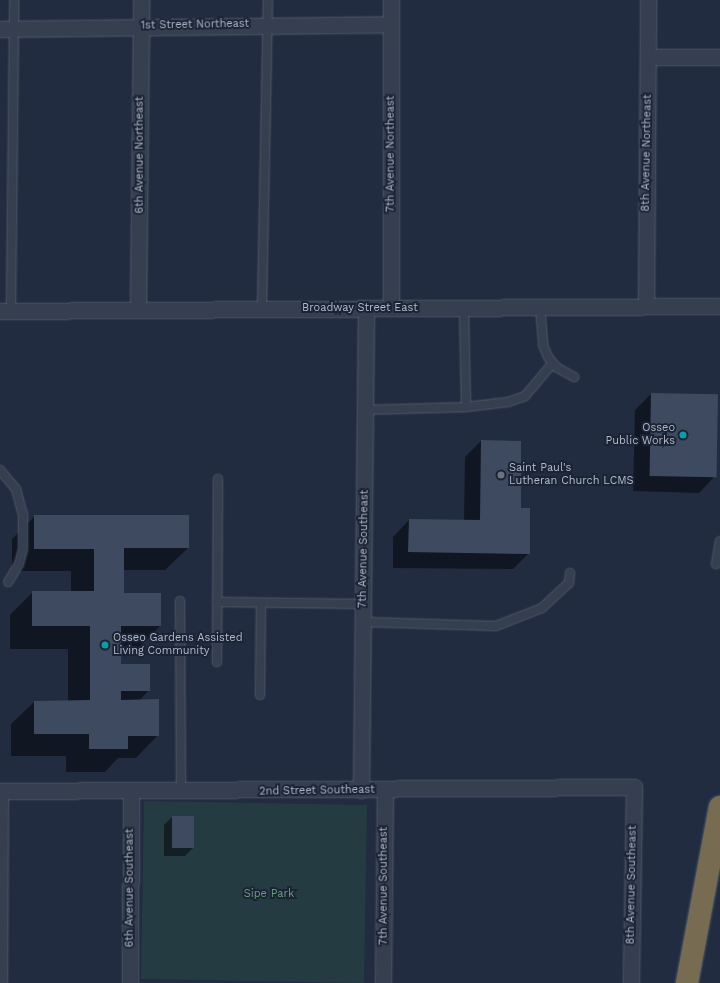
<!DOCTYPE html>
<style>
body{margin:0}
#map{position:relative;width:720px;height:983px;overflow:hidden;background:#212c40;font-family:"Work Sans",sans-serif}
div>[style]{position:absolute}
.green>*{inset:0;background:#243b41;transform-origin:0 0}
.shadow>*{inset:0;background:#0007}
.building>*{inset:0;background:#3d4a60;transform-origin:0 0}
.roads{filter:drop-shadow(0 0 1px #515a6b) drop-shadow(0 0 1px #515a6b)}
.lane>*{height:8px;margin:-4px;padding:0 4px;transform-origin:4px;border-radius:4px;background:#363f50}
.street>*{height:15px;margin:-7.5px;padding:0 7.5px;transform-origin:7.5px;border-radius:7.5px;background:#363f50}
.highway>*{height:22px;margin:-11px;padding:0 11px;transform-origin:11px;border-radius:11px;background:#776b52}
.dots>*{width:11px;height:11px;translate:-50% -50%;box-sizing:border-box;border:2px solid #1b2435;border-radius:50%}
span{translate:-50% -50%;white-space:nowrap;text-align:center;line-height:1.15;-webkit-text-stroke:4px #1b2435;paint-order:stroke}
.street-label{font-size:11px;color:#b2bacb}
.poi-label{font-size:11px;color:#b2bacb}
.right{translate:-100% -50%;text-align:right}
.left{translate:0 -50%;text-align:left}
.park-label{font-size:11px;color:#669f78}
</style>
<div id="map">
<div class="green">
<i style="left:367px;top:805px;width:178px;height:223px;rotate:91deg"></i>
</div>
<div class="shadow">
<i style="clip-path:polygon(651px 394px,717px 395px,715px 476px,699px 493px,633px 491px,635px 410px)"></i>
<i style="clip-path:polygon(481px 441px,520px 509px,529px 553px,513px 569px,393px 568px,393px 537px,409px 520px,464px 521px,465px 457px)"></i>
<i style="clip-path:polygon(35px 516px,188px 548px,165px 570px,123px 570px,123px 594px,160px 626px,137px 649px,120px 649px,120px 665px,149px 690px,139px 701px,158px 735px,136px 758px,118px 758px,105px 772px,66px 772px,66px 756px,11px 756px,11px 724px,34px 702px,68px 701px,68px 649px,10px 649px,10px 615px,33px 592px,71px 592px,71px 571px,12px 571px,12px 539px)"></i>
<i style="clip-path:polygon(172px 817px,193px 848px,185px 856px,164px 856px,164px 825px)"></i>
</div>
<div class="building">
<i style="left:651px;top:393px;width:67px;height:83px;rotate:1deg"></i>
<i style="clip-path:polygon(481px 440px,521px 441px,521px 508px,530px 508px,530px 554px,408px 552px,409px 519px,480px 520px)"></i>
<i style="clip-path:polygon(34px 515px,189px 515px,189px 548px,124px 548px,124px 593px,161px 593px,161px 626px,121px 626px,121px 664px,150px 664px,150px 691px,121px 691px,121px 700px,159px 699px,159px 736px,128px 736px,128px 749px,89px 749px,89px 734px,34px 734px,34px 701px,90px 700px,90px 626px,32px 626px,32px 591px,94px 591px,94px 549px,34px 549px)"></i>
<i style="left:172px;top:816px;width:22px;height:32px"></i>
</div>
<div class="roads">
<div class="lane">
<i style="left:540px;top:307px;width:38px;rotate:85deg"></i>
<i style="left:543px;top:345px;width:13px;rotate:67deg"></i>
<i style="left:548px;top:357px;width:13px;rotate:51deg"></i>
<i style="left:556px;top:367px;width:21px;rotate:29deg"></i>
<i style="left:464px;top:308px;width:99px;rotate:88.8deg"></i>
<i style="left:466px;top:407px;width:42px;rotate:-6.8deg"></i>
<i style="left:508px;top:402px;width:18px;rotate:-19deg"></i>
<i style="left:525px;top:396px;width:43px;rotate:-49.7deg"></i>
<i style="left:262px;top:309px;width:309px;rotate:-88.9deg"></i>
<i style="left:11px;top:311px;width:311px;rotate:-89.4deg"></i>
<i style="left:365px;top:410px;width:101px;rotate:-1.7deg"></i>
<i style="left:0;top:470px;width:25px;rotate:50deg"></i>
<i style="left:16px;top:489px;width:27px;rotate:75deg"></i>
<i style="left:23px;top:515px;width:34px;rotate:90deg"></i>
<i style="left:23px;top:549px;width:16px;rotate:105deg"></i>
<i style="left:19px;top:564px;width:21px;rotate:121deg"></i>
<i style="left:716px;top:564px;width:23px;rotate:-80deg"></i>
<i style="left:180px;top:601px;width:191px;rotate:89.7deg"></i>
<i style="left:217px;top:602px;width:146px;rotate:0.8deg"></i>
<i style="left:363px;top:622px;width:133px;rotate:1.7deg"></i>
<i style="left:496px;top:626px;width:49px;rotate:-21.4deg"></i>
<i style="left:542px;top:608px;width:37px;rotate:-43deg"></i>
<i style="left:569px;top:583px;width:10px;rotate:-84deg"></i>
<i style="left:217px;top:662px;width:183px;rotate:-89.7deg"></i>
<i style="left:260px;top:695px;width:92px;rotate:-89.4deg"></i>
<i style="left:3px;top:983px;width:192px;rotate:-89.7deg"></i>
</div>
<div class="street">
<i style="left:0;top:29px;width:391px;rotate:-0.7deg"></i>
<i style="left:648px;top:57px;width:72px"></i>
<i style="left:646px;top:306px;width:306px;rotate:-89.6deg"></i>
<i style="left:391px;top:308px;width:308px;rotate:-90deg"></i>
<i style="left:138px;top:310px;width:310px;rotate:-89.4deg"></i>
<i style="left:0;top:311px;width:720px;rotate:-0.4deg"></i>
<i style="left:361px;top:790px;width:482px;rotate:-89.4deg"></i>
<i style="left:0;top:791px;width:634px;rotate:-0.36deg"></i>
<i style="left:634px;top:787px;width:196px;rotate:90.9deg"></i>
<i style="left:130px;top:983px;width:190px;rotate:-89.7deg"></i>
<i style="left:383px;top:983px;width:193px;rotate:-89.4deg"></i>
</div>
<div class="highway">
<i style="left:687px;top:983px;width:179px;rotate:-79.4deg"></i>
</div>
</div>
<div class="dots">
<i style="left:683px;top:435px;background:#0f9aa8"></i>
<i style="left:501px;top:475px;background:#6b7280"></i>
<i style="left:105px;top:645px;background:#0f9aa8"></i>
</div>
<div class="street-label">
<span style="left:195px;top:25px;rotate:-1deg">1st Street Northeast</span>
<span style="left:647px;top:153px;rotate:-89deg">8th Avenue Northeast</span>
<span style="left:391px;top:154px;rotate:-90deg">7th Avenue Northeast</span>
<span style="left:140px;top:155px;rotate:-90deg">6th Avenue Northeast</span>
<span style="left:360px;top:308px">Broadway Street East</span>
<span style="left:364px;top:549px;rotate:-89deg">7th Avenue Southeast</span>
<span style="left:317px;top:791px;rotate:-1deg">2nd Street Southeast</span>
<span style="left:632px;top:885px;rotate:-89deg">8th Avenue Southeast</span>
<span style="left:384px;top:886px;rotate:-90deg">7th Avenue Southeast</span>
<span style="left:130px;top:888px;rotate:-90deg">6th Avenue Southeast</span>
</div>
<div class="poi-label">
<span class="right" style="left:675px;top:435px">Osseo<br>Public Works</span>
<span class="left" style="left:509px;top:475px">Saint Paul's<br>Lutheran Church LCMS</span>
<span class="left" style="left:113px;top:645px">Osseo Gardens Assisted<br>Living Community</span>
</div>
<div class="park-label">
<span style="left:269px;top:894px">Sipe Park</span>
</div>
</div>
